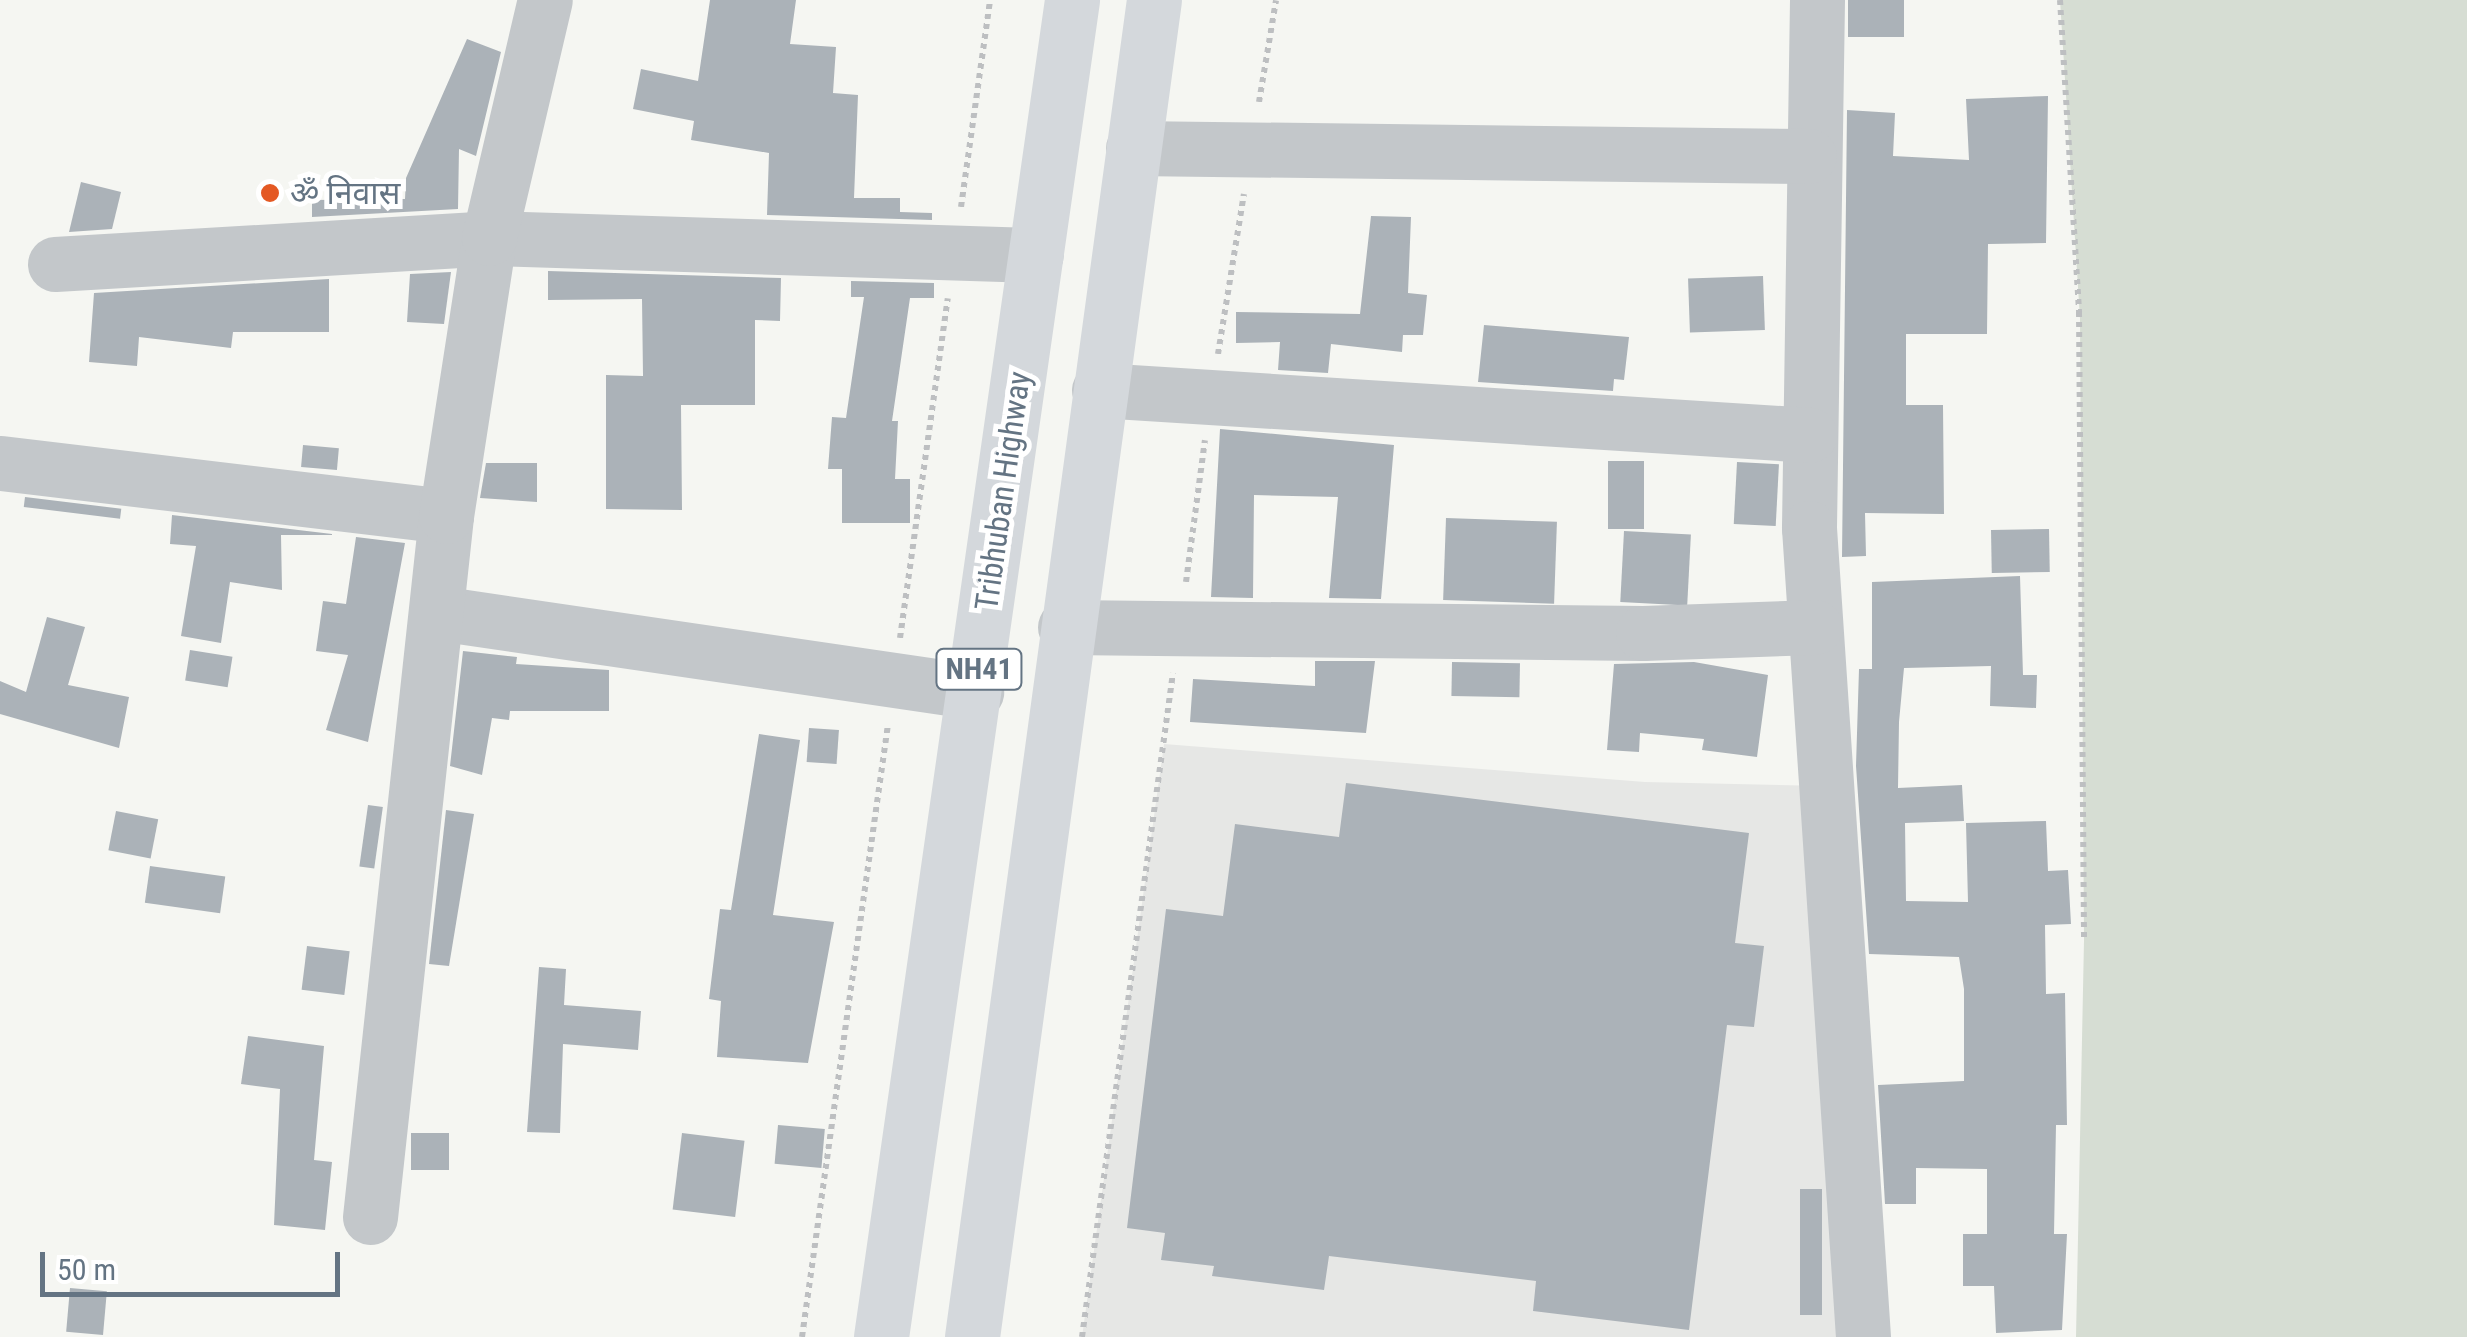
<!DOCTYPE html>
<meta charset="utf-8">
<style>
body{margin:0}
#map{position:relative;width:2467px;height:1337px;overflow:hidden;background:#f5f6f2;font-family:"Roboto Condensed","Noto Sans Devanagari",sans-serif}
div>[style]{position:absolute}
.built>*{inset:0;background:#e6e7e5}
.green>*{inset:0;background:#d6ddd3}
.building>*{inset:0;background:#abb2b8;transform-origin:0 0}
.path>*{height:6px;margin-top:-3px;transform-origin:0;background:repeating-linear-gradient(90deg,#bdbfc1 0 5px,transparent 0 10px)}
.minor>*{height:55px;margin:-27.5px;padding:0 27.5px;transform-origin:27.5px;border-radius:27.5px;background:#c3c7ca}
.highway>*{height:55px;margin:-27.5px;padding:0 27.5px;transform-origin:27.5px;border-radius:27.5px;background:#d4d8dc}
.dots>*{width:28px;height:28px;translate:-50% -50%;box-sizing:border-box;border:5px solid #fff;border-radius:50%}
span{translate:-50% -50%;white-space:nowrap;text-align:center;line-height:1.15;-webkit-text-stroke:10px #fff;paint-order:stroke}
.shield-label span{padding:2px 8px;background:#fff;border:2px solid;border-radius:8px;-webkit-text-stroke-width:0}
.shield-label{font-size:30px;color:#647483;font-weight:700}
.poi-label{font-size:32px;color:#647483}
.left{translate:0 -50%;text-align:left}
.street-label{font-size:32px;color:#647483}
.scale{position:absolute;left:40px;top:1252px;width:300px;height:45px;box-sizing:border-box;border:5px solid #647483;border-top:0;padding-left:12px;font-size:30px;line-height:35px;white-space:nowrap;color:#647483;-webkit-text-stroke:8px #fff;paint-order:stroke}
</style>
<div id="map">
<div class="built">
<i style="clip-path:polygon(1164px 744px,1645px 782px,1825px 786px,1863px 1337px,1082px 1337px)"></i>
</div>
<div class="green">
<i style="clip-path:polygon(2060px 0,2467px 0,2467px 1337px,2076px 1337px,2084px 940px,2080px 319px)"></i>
</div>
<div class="building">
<i style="clip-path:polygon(710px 0,796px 0,790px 44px,836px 47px,833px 93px,858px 95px,854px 198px,900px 198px,900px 212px,932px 213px,932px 220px,767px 215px,769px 153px,691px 140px,694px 121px,633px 109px,641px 69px,698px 81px)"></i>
<i style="left:1848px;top:0;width:56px;height:37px"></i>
<i style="clip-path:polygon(467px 39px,501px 52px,476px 156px,459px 149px,458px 209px,312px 217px,312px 200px,405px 199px,406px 178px)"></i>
<i style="clip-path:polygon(2048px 96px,2046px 243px,1988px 244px,1987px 334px,1906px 334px,1906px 405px,1943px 405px,1944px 514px,1865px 513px,1866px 556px,1842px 557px,1847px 110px,1895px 113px,1893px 156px,1969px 160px,1966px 99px)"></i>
<i style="clip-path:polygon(81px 182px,121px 192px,112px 229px,69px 232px)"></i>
<i style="clip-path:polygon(1371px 216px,1411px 217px,1408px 293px,1427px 295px,1423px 335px,1403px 335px,1402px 352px,1331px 344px,1328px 373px,1278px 370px,1280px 342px,1236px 343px,1236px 312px,1360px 314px)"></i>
<i style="clip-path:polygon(548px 271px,781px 278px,780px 321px,755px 320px,755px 405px,681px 405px,682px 510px,606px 509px,606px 375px,643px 376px,642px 299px,548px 300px)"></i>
<i style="clip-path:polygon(451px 272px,444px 324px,407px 322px,410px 274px)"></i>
<i style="left:1763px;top:276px;width:54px;height:75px;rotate:88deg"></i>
<i style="clip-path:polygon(329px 279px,329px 332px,233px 332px,231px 348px,139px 337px,137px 366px,89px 362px,94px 293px)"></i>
<i style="clip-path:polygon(851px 281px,934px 283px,934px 298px,910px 298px,892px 421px,898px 421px,895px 479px,910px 479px,910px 523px,842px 523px,842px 469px,828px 469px,832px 417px,846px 418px,864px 297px,851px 297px)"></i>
<i style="clip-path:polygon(1484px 325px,1629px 337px,1624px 380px,1614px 379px,1613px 391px,1478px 382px)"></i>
<i style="clip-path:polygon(1220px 429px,1394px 445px,1381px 599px,1329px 598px,1338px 497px,1254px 495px,1253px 598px,1211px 597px)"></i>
<i style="left:303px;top:445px;width:36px;height:22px;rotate:5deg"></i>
<i style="left:1608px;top:461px;width:36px;height:68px"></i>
<i style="left:1737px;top:462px;width:42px;height:62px;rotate:3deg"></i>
<i style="clip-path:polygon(486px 463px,537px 463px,537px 502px,480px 498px)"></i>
<i style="left:25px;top:497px;width:97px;height:10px;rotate:7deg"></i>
<i style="clip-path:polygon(172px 515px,332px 534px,332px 535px,281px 535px,282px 590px,230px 582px,221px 643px,181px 636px,196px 546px,170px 544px)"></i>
<i style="left:1446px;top:518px;width:111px;height:82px;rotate:2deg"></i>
<i style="left:2049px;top:529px;width:43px;height:58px;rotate:89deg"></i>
<i style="left:1624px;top:531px;width:67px;height:71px;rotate:3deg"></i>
<i style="clip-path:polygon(356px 537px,405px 543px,368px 742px,326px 730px,348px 655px,316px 651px,323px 601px,346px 604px)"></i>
<i style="clip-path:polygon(2020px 576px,2023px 675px,2037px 675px,2036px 708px,1990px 706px,1991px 666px,1904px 668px,1899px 722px,1898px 788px,1962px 785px,1964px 821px,1905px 823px,1906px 901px,1968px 902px,1966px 823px,2046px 821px,2048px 871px,2068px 870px,2071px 924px,2045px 925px,2046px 994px,2065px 993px,2067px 1125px,2056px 1125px,2054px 1234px,2067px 1234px,2062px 1330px,1996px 1333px,1994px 1286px,1963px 1286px,1963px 1234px,1987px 1234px,1987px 1169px,1916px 1168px,1916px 1204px,1885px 1204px,1878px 1085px,1964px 1081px,1964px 989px,1959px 957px,1869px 954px,1856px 766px,1859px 669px,1872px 669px,1872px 582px)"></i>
<i style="clip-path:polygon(47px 617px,85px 627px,68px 685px,129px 697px,119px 748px,0 714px,0 681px,26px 692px)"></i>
<i style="left:190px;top:650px;width:43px;height:31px;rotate:9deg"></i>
<i style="clip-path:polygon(463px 651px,517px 657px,516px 664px,609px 670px,609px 711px,510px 711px,509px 720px,492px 718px,482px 775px,450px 766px)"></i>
<i style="clip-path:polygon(1315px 661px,1375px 661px,1366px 733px,1190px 722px,1193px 679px,1315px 686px)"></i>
<i style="left:1452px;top:662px;width:68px;height:34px;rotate:1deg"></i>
<i style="clip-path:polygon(1694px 662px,1768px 675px,1757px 757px,1702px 750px,1704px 739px,1640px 733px,1639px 752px,1607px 750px,1614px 664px)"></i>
<i style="left:809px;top:728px;width:30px;height:34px;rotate:4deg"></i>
<i style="clip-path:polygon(759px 734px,800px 740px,773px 915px,834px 922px,808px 1063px,717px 1057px,721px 1001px,709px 999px,720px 909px,731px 910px)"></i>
<i style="clip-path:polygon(1346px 783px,1749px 833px,1735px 943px,1764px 946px,1754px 1027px,1727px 1025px,1689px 1330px,1533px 1311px,1536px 1281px,1329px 1256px,1324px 1290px,1212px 1276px,1214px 1266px,1161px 1260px,1165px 1233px,1127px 1228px,1166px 909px,1223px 916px,1235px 824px,1339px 837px)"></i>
<i style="left:368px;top:805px;width:15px;height:62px;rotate:8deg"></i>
<i style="clip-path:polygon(446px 810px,474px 814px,449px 966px,429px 964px)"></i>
<i style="left:116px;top:811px;width:43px;height:40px;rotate:11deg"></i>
<i style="left:150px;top:866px;width:76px;height:37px;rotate:8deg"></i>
<i style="left:307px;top:946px;width:43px;height:44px;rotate:7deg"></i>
<i style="clip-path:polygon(539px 967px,566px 969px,564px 1005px,641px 1011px,638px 1050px,563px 1044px,560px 1133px,527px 1132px)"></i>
<i style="clip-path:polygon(248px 1036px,324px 1046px,314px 1160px,332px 1162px,325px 1230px,274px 1225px,280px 1089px,241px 1084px)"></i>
<i style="left:778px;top:1125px;width:47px;height:39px;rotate:5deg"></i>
<i style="left:411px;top:1133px;width:38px;height:37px"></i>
<i style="left:682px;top:1133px;width:63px;height:77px;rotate:7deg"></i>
<i style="left:1800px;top:1189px;width:22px;height:126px"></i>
<i style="left:70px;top:1288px;width:37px;height:44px;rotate:5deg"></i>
</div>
<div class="path">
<i style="left:2060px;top:0;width:313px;rotate:86.5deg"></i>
<i style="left:2079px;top:312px;width:628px;rotate:89.54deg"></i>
<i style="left:1259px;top:102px;width:103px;rotate:-80.5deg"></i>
<i style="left:961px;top:207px;width:209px;rotate:-82deg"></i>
<i style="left:1218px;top:354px;width:162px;rotate:-80.8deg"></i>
<i style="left:1186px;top:582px;width:143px;rotate:-82.4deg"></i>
<i style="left:900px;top:638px;width:343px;rotate:-82deg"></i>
<i style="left:802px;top:1337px;width:619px;rotate:-82.01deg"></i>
<i style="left:1082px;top:1337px;width:670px;rotate:-82.2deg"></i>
</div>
<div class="minor">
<i style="left:1817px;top:0;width:528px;rotate:90.87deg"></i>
<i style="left:1809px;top:528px;width:811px;rotate:86.18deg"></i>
<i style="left:1133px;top:148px;width:676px;rotate:0.68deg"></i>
<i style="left:55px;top:264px;width:435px;rotate:-3.4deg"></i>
<i style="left:489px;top:238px;width:547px;rotate:1.78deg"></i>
<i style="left:1099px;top:390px;width:712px;rotate:3.62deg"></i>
<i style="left:1px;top:463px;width:448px;rotate:6.8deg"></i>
<i style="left:438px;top:613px;width:544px;rotate:8.35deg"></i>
<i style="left:1065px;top:627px;width:578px;rotate:0.59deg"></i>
<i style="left:1643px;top:633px;width:172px;rotate:-2deg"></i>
<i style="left:370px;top:1217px;width:705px;rotate:-83.81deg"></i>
<i style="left:446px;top:516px;width:281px;rotate:-81.2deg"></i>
<i style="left:489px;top:238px;width:244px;rotate:-76.8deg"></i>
</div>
<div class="highway">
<i style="left:881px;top:1337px;width:1351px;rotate:-81.87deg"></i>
<i style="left:972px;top:1337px;width:1349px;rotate:-82.25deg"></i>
</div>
<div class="dots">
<i style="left:270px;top:193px;background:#e45924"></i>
</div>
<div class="shield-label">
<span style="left:979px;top:669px">NH41</span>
</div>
<div class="poi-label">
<span class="left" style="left:290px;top:193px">ॐ निवास</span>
</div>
<div class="street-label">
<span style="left:1003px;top:491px;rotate:-82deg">Tribhuban Highway</span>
</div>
<div class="scale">50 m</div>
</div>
